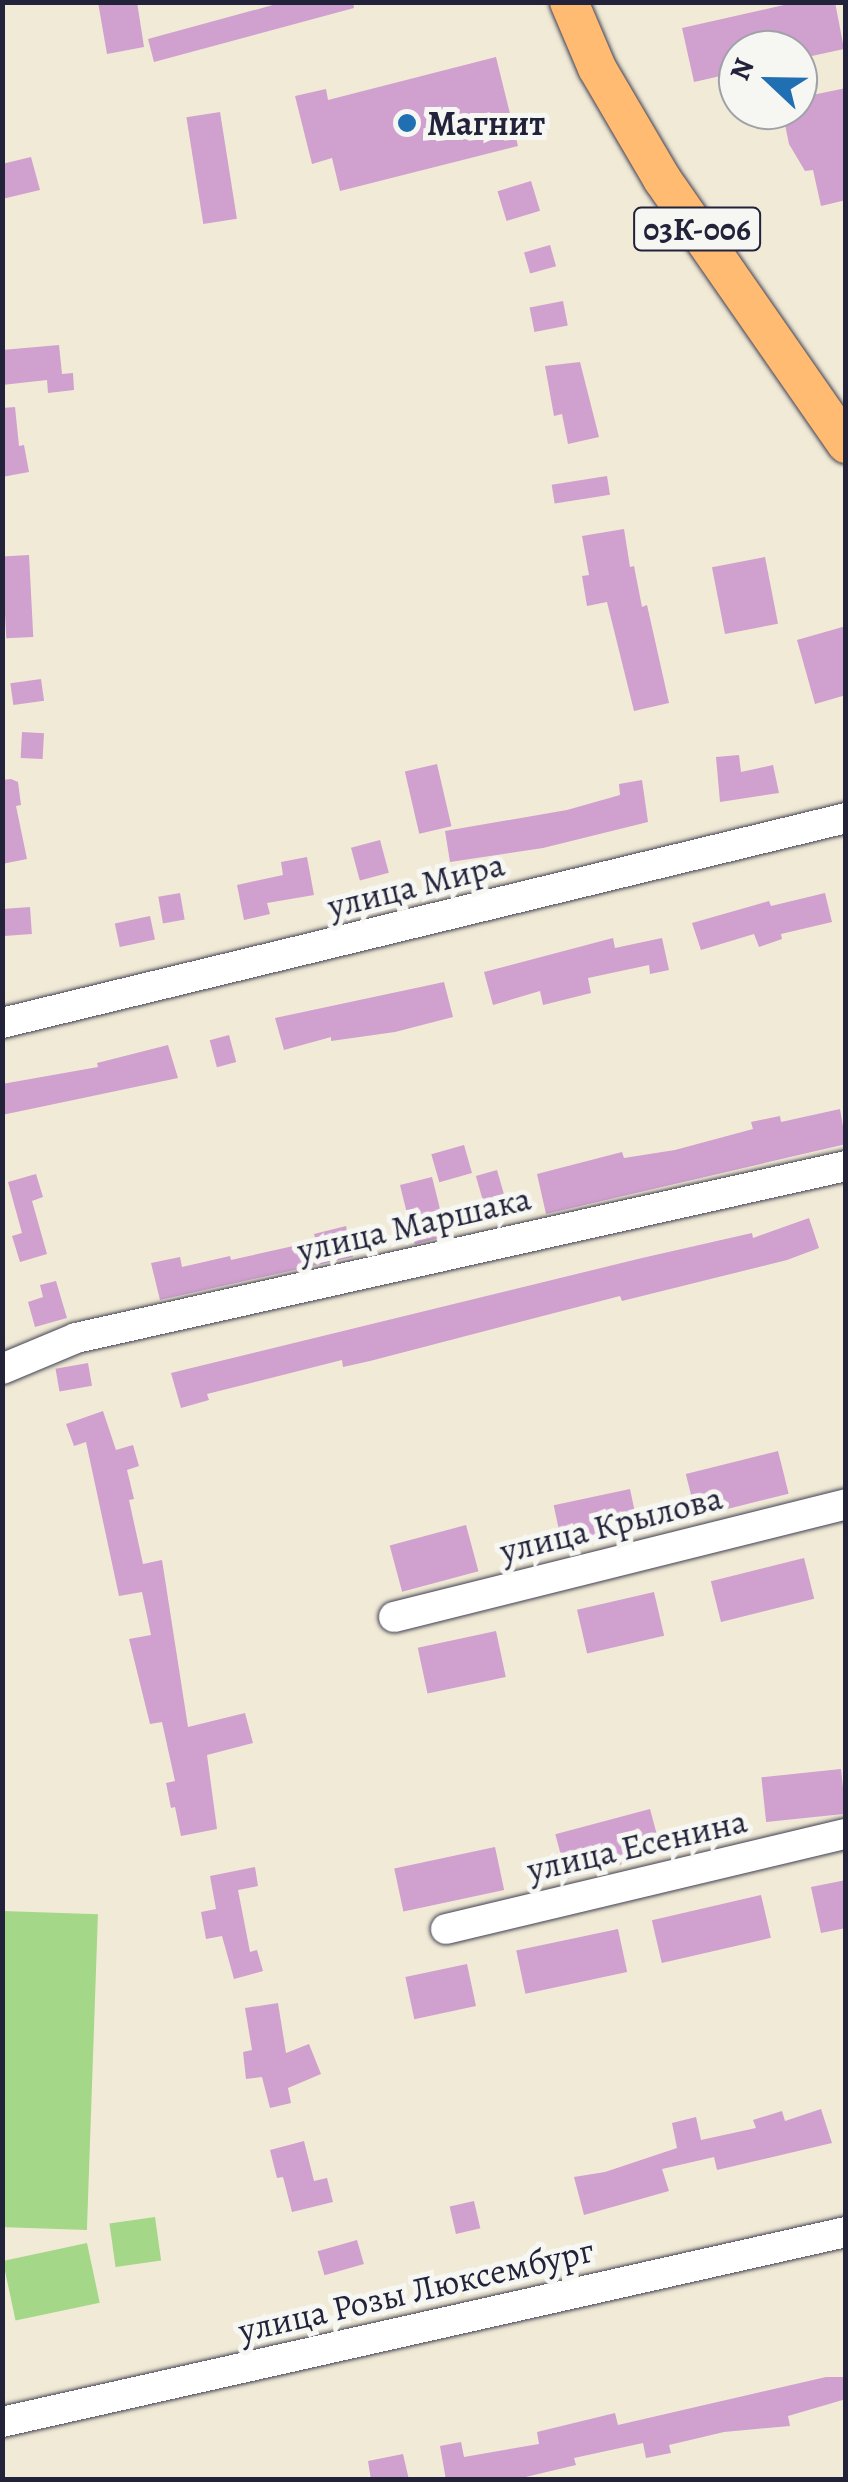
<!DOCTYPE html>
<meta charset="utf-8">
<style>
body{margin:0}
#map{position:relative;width:848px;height:2482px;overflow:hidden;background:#f1ead6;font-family:Alegreya,serif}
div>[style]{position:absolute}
.green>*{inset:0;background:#a4d787;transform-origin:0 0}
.building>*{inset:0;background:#d0a0cf;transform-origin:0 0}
.roads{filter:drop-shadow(0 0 2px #414052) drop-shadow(0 0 2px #414052)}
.minor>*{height:30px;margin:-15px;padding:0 15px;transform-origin:15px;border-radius:15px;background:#fff}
.major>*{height:38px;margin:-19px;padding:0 19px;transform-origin:19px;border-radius:19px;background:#ffbb71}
.dots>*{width:28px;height:28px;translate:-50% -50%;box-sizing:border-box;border:5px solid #f6f6f2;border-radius:50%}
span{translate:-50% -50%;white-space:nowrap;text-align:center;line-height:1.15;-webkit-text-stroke:10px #f6f6f2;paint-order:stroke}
.shield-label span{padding:2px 8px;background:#f6f6f2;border:2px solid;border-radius:8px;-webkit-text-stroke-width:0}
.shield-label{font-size:32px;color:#22223b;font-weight:700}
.poi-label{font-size:35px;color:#22223b;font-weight:700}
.left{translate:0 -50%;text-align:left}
.street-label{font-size:35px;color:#22223b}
.frame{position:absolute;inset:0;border:5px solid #22223b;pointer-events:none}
.north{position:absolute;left:718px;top:30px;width:100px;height:100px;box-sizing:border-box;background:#f6f6f2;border:2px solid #a1a1a9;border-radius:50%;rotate:292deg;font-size:28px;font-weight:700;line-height:40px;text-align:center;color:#22223b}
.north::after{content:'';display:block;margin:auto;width:35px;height:45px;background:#1f6fb2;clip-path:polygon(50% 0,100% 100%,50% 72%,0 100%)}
</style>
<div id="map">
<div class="green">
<i style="left:3px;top:1911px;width:95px;height:316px;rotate:2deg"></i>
<i style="left:155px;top:2217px;width:44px;height:46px;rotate:82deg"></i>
<i style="left:87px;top:2243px;width:61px;height:86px;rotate:78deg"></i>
</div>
<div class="building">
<i style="clip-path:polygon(98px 2px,137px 2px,144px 47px,107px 54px)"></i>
<i style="clip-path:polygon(284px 2px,353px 2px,354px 8px,154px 62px,148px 39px)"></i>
<i style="clip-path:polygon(797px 2px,835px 2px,844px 49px,798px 59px,798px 50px,738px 50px,738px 72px,694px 82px,682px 28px)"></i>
<i style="clip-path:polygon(496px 57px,518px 146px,340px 191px,332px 158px,312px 164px,295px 96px,326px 89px,328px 100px)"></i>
<i style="clip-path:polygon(846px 88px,846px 200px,821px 206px,813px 170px,805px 171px,789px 144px,782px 110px,798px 110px,798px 98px)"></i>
<i style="left:220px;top:112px;width:108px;height:34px;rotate:81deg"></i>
<i style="clip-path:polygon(31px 157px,40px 190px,2px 199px,2px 164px)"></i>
<i style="left:531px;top:181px;width:31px;height:35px;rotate:73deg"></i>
<i style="left:550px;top:245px;width:22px;height:27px;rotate:74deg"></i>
<i style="left:563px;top:301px;width:25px;height:34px;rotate:79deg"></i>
<i style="clip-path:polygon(59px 345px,62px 374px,73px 373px,74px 390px,48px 393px,47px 380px,2px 385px,2px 350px)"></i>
<i style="clip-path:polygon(580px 362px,599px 437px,568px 444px,562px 414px,554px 416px,545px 366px)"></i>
<i style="clip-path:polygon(15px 407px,19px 446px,24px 445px,29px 472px,2px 477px,2px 408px)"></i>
<i style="left:607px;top:476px;width:19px;height:56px;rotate:81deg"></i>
<i style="clip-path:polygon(624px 529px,630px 567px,634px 566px,642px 607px,647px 605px,669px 703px,634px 711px,607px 602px,587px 606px,582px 576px,589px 575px,582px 536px)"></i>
<i style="left:29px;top:555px;width:82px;height:27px;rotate:87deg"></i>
<i style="left:765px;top:557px;width:68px;height:54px;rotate:79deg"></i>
<i style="clip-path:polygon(846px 626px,846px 695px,815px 704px,797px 640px)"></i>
<i style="left:41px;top:679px;width:22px;height:31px;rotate:82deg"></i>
<i style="left:22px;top:732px;width:22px;height:26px;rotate:3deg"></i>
<i style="clip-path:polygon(739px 755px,741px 772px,773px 765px,779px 793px,720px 802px,716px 757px)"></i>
<i style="left:437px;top:764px;width:64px;height:33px;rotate:77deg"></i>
<i style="clip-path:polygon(11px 779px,18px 782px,21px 805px,16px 806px,27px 859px,2px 864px,2px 780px)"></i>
<i style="clip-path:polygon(642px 780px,648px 822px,543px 848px,450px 862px,445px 831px,567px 810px,620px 795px,619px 784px)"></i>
<i style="left:380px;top:840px;width:34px;height:30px;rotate:75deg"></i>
<i style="clip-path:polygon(307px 857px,314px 895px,267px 903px,270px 914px,244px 920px,237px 885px,283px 875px,281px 862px)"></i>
<i style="left:180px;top:893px;width:27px;height:22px;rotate:80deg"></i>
<i style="clip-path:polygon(825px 893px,832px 922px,781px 934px,782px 939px,759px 947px,754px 934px,701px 950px,692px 923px,769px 901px,771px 906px)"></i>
<i style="left:30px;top:907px;width:27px;height:28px;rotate:86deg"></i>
<i style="left:150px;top:916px;width:24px;height:36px;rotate:78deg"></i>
<i style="clip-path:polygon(613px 938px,615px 948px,662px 938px,669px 970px,650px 974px,649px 965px,588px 978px,591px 993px,543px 1005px,540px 991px,493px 1005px,484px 972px)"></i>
<i style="clip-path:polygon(444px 982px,453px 1017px,395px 1032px,331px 1041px,331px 1037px,284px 1050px,275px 1018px)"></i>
<i style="left:229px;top:1035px;width:28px;height:20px;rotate:75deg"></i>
<i style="clip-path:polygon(168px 1045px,178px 1078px,2px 1115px,2px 1084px,98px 1067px,97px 1063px)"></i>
<i style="clip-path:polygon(840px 1109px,846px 1144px,546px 1214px,537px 1174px,622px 1152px,624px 1158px,675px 1150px,753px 1129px,751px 1122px,780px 1116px,781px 1122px)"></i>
<i style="left:464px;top:1145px;width:29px;height:34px;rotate:74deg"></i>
<i style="left:497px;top:1170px;width:25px;height:22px;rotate:74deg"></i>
<i style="clip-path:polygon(36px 1174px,43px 1197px,32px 1201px,47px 1254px,20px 1262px,12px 1236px,22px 1233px,8px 1182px)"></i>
<i style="left:432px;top:1177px;width:61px;height:33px;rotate:76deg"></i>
<i style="clip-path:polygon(809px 1218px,819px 1248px,787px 1260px,622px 1301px,620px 1296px,370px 1361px,343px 1367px,342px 1360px,207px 1394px,209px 1400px,181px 1408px,171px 1373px,642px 1258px,752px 1233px,753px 1238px)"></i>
<i style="clip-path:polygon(346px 1226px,353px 1257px,160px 1300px,151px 1263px,180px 1257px,182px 1267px,230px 1256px,231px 1260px,316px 1241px,314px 1234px)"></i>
<i style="clip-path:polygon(56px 1281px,67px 1318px,35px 1327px,28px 1302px,43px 1297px,40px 1285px)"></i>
<i style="left:88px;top:1363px;width:23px;height:33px;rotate:80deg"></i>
<i style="clip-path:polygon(103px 1411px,116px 1450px,133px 1445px,139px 1466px,127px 1470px,134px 1499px,129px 1500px,143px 1564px,162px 1560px,188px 1727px,245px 1713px,253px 1743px,207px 1755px,217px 1829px,181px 1836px,175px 1807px,171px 1808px,166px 1783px,175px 1781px,162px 1722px,150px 1724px,129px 1639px,151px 1635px,142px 1592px,119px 1596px,86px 1442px,74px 1446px,66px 1424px)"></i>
<i style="left:778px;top:1451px;width:44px;height:95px;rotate:76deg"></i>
<i style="left:630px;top:1489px;width:44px;height:78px;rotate:78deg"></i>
<i style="left:466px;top:1525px;width:48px;height:79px;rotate:75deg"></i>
<i style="left:804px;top:1558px;width:42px;height:96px;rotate:76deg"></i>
<i style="left:654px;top:1592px;width:45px;height:79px;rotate:77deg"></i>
<i style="left:496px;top:1631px;width:47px;height:80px;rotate:78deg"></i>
<i style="left:841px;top:1769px;width:45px;height:80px;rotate:84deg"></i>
<i style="left:650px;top:1809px;width:46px;height:98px;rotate:75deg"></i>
<i style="left:495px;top:1847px;width:44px;height:103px;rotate:78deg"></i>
<i style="clip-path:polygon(255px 1867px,258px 1886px,238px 1890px,250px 1952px,257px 1950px,263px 1971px,234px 1979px,222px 1936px,206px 1939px,201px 1912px,216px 1909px,210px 1876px)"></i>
<i style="clip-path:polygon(846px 1880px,846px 1928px,821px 1933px,811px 1887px)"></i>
<i style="left:761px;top:1895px;width:44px;height:112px;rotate:77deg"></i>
<i style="left:618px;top:1929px;width:44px;height:104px;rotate:78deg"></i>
<i style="left:467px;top:1964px;width:43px;height:63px;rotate:78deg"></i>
<i style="clip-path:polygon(278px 2003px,286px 2053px,309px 2044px,321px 2074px,288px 2088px,291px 2103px,270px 2108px,262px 2077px,246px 2079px,243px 2052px,252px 2050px,245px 2008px)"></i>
<i style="clip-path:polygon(821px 2109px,832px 2143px,717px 2170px,714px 2157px,662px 2169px,669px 2191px,584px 2215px,574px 2177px,605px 2172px,677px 2148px,672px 2123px,696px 2117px,701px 2140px,756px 2128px,753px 2120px,782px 2111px,785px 2121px)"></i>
<i style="clip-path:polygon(304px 2141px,314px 2181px,327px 2178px,333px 2202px,292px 2212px,283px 2177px,277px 2178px,270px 2150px)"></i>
<i style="left:474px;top:2201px;width:28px;height:25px;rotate:77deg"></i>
<i style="left:357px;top:2240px;width:25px;height:41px;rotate:74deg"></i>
<i style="clip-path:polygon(826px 2377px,846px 2377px,846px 2399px,788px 2416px,790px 2426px,724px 2432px,669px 2445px,671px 2453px,646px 2458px,643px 2443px,574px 2458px,576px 2465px,513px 2480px,446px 2480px,440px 2446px,461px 2442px,464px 2457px,539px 2444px,537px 2432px,615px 2413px,618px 2425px)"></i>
<i style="clip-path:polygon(403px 2454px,409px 2480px,371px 2480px,368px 2461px)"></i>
</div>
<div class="roads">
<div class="minor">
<i style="left:2px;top:1023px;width:869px;rotate:-13.65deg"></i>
<i style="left:2px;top:1369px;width:80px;rotate:-22.7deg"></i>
<i style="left:76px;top:1338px;width:789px;rotate:-12.59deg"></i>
<i style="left:394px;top:1617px;width:466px;rotate:-14deg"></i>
<i style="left:446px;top:1929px;width:411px;rotate:-13.4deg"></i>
<i style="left:2px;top:2422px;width:865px;rotate:-12.69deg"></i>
</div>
<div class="major">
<i style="left:569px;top:2px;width:72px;rotate:67deg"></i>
<i style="left:597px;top:68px;width:129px;rotate:59.6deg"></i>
<i style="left:662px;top:179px;width:323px;rotate:55.2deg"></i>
</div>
</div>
<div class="dots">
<i style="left:407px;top:123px;background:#1f6fb2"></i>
</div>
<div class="shield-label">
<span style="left:697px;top:229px">03К-006</span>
</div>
<div class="poi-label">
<span class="left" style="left:427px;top:123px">Магнит</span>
</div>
<div class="street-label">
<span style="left:416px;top:885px;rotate:-14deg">улица Мира</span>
<span style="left:414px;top:1224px;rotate:-13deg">улица Маршака</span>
<span style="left:611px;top:1524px;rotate:-14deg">улица Крылова</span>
<span style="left:637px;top:1845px;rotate:-13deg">улица Есенина</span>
<span style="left:416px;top:2290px;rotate:-13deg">улица Розы Люксембург</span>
</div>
<div class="frame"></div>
<div class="north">N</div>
</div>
